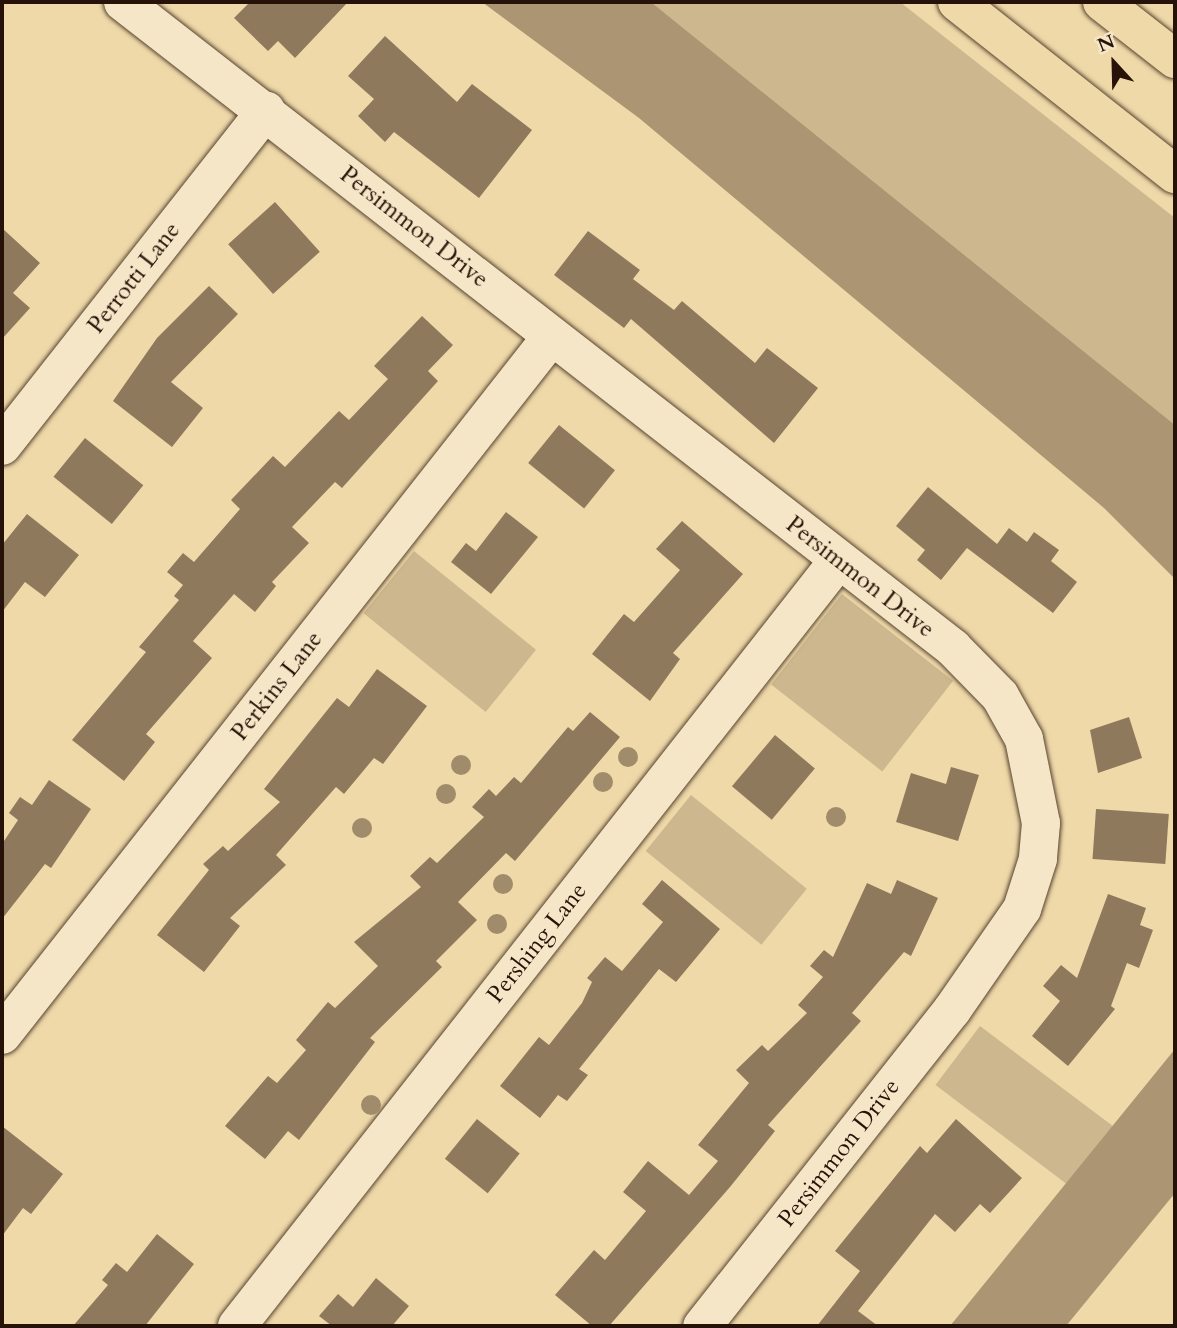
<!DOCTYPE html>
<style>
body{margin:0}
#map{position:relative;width:1177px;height:1328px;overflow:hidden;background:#efd9a9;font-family:Cardo,serif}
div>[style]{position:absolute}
.green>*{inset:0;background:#cdb78e;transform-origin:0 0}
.water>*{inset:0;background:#ab9572}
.building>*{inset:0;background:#8f795c;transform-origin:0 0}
.roads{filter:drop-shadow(0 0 2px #584430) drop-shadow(0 0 2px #584430)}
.minor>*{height:38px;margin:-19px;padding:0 19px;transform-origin:19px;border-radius:19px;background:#f5e6c7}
.highway>*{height:38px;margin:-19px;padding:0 19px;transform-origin:19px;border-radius:19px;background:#efd9a9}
.trees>*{width:20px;height:20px;margin:-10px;border-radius:50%;background:#a08b6a}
span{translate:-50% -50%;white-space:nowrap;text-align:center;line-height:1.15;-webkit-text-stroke:6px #f5e6c7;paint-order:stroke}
.street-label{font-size:24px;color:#261208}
.frame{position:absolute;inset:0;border:4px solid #261208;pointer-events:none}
.north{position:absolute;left:1079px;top:28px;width:70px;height:70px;-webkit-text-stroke:5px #f5e6c7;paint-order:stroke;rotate:338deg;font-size:19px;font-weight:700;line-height:28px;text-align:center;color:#261208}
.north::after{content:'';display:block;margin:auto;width:24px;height:32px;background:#261208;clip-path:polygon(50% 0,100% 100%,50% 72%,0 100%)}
</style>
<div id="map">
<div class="green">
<i style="clip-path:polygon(651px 2px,900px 2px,1175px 218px,1175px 425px)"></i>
<i style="left:414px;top:551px;width:157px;height:80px;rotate:39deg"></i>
<i style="left:842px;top:594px;width:141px;height:115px;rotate:38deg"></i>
<i style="left:691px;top:795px;width:149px;height:72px;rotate:39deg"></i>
<i style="left:980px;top:1026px;width:168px;height:74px;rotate:37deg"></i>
</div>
<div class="water">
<i style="clip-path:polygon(482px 2px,651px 2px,1175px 425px,1175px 579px,1104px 508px,639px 118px)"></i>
<i style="clip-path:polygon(1175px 1049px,1175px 1193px,1066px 1326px,950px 1326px)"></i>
</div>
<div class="building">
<i style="clip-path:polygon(250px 2px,348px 2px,295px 58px,278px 41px,268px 51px,234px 18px)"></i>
<i style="clip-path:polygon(385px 36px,457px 102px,472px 84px,532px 130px,479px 198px,394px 132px,385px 142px,358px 116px,374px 99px,348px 76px)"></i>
<i style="left:275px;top:202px;width:67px;height:63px;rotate:48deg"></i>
<i style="clip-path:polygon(2px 228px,40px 263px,13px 293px,30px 308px,2px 339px)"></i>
<i style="clip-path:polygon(588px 231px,640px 270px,633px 279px,674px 310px,682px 301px,755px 363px,767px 348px,818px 388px,774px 443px,631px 319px,624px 328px,554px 275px)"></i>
<i style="clip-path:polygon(209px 286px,238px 314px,171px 382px,203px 408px,172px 447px,113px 401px,157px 338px)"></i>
<i style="clip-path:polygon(422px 316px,453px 345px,428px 371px,438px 381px,342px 488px,335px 482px,292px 527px,309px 543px,272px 582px,276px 586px,255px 612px,234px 594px,193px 641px,212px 658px,146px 734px,155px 742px,124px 781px,72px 740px,146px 652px,139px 647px,179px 600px,174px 596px,183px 585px,167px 572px,183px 553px,194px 562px,240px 509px,231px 500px,273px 456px,285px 467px,339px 411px,349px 420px,388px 379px,374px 366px)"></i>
<i style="left:559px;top:425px;width:72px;height:49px;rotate:39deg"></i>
<i style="left:85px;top:438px;width:75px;height:50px;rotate:39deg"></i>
<i style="clip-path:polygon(928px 487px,997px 544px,1009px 528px,1027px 542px,1034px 532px,1059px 550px,1051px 561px,1077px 582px,1053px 613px,967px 548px,941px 580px,917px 560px,925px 550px,896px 526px)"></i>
<i style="clip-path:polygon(506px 512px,538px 537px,491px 594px,451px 562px,466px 543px,476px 551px)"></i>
<i style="clip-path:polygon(27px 514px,79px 555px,45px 597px,25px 582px,2px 612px,2px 545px)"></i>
<i style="clip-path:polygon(682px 521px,743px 574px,673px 653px,680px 659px,650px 701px,592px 654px,624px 614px,634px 622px,680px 570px,656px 549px)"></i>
<i style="clip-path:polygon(377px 669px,427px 706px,383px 764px,374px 758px,344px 794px,336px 787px,276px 855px,286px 865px,230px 918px,240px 926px,204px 972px,157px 935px,209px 870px,203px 864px,223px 846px,228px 851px,280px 802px,264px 789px,337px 698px,349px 707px)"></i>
<i style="clip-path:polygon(590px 712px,620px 737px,515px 861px,506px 853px,458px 902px,477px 920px,436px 961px,442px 967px,370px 1038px,375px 1042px,299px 1140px,288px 1131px,265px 1159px,225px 1126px,268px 1076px,277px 1083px,306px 1050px,296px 1040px,328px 1002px,335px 1008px,378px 966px,354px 942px,421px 887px,410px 876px,430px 857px,437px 863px,484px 817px,472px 807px,489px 789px,496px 796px,514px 777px,521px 783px,568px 727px,573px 731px)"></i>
<i style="clip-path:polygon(1129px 717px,1142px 758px,1098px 773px,1090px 730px)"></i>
<i style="left:775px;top:735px;width:52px;height:67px;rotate:40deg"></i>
<i style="clip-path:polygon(951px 767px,979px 775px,958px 841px,896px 822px,911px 773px,946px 784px)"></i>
<i style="clip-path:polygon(49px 780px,91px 809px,51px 868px,45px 864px,2px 919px,2px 844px,18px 820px,9px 813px,20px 797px,32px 805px)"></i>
<i style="left:1096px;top:809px;width:73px;height:50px;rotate:4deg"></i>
<i style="clip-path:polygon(662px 880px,720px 929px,676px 982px,659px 969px,579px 1069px,588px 1075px,567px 1101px,558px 1095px,540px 1118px,500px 1086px,539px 1037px,549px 1045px,582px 1003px,592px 982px,587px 978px,605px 957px,622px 971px,663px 922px,642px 904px)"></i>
<i style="clip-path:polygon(897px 880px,938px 898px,911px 956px,904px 952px,852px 1013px,861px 1021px,768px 1125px,775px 1131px,730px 1187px,609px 1326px,592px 1326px,555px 1295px,594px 1250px,605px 1260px,646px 1211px,623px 1192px,648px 1161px,689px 1195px,718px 1161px,698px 1145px,749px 1083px,736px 1070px,762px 1045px,768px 1051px,807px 1013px,798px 1005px,823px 977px,810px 966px,824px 950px,833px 957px,867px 883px,891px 894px)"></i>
<i style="clip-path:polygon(1108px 894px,1146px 908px,1140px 925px,1153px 930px,1139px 968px,1127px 963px,1111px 1006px,1115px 1009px,1068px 1066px,1032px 1036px,1060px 1001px,1043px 986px,1061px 965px,1077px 978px)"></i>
<i style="left:477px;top:1119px;width:55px;height:51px;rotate:39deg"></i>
<i style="clip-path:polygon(956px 1119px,1022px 1178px,990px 1213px,980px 1204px,955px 1232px,935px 1214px,858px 1311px,878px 1326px,817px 1326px,860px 1271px,835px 1251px,920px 1146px,927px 1153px)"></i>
<i style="clip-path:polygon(2px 1126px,63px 1174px,31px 1214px,23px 1208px,2px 1236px)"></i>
<i style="clip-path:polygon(157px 1234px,194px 1264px,145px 1326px,73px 1326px,108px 1285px,102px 1280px,116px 1263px,127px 1272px)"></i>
<i style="clip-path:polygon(376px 1278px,409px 1306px,392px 1326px,332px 1326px,319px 1316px,338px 1294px,353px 1307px)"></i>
</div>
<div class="roads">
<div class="minor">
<i style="left:123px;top:2px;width:1052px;rotate:37.89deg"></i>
<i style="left:953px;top:648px;width:67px;rotate:45.6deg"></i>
<i style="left:1000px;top:696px;width:49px;rotate:60.8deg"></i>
<i style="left:1024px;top:739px;width:86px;rotate:78.6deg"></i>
<i style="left:1041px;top:823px;width:36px;rotate:95deg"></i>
<i style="left:1038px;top:859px;width:52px;rotate:107.7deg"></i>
<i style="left:1022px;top:909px;width:123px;rotate:124.7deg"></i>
<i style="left:952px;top:1010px;width:403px;rotate:128.3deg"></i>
<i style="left:2px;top:446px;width:427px;rotate:-51.8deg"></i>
<i style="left:2px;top:1035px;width:889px;rotate:-51.8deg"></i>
<i style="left:237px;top:1326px;width:973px;rotate:-51.85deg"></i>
</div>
<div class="highway">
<i style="left:957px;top:2px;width:278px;rotate:38.3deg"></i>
<i style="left:1102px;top:2px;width:93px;rotate:38deg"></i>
</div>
</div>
<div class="trees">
<i style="left:628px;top:757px"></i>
<i style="left:461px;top:765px"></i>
<i style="left:603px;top:782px"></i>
<i style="left:446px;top:794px"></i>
<i style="left:836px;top:817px"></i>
<i style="left:362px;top:828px"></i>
<i style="left:503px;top:884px"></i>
<i style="left:497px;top:924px"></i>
<i style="left:371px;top:1105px"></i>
</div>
<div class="street-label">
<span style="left:414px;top:227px;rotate:38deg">Persimmon Drive</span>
<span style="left:134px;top:278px;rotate:-52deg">Perrotti Lane</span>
<span style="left:860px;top:577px;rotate:38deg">Persimmon Drive</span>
<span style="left:277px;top:686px;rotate:-52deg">Perkins Lane</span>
<span style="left:537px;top:943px;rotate:-52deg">Pershing Lane</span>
<span style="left:839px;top:1153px;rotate:-52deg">Persimmon Drive</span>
</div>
<div class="frame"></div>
<div class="north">N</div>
</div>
